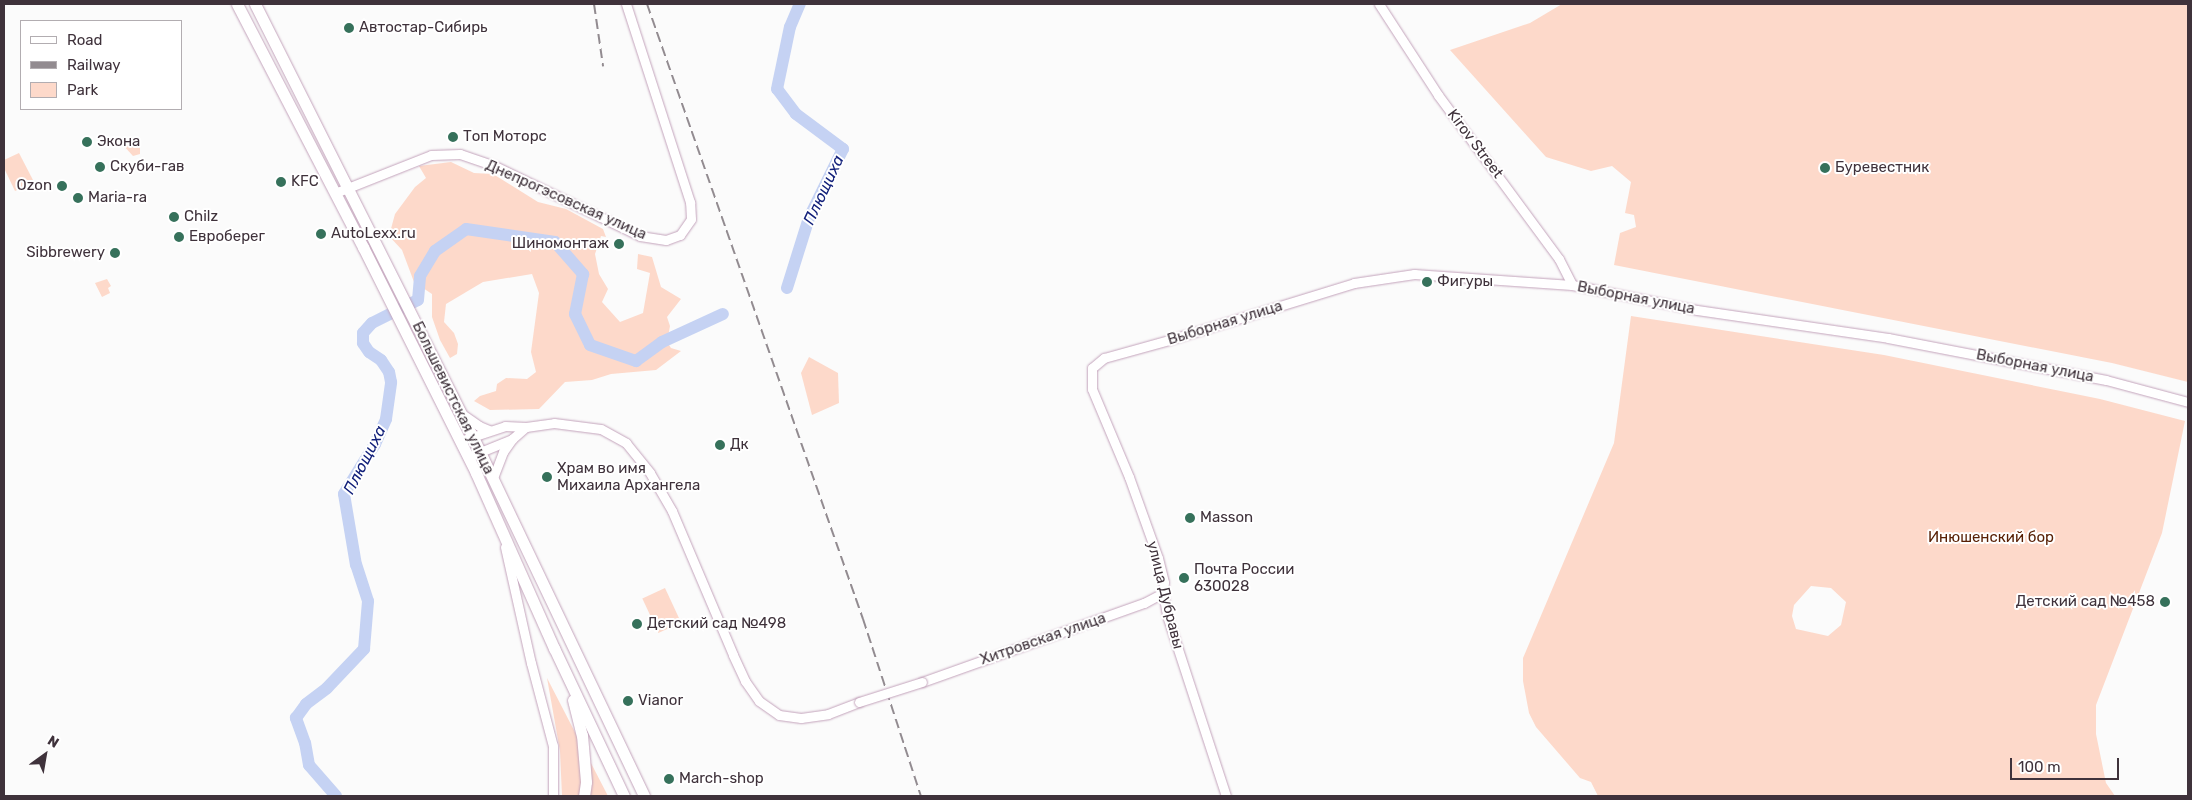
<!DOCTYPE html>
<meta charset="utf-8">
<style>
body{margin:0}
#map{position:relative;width:2192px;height:800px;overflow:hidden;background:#fbfbfb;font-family:Rubik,sans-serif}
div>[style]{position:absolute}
.green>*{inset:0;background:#fdd9ca;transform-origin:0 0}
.river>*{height:12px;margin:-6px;padding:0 6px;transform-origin:6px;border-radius:6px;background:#c5d2f3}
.roads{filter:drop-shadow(0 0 1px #c3a3bb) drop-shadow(0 0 1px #c3a3bb)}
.secondary>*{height:9px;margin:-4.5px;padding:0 4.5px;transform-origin:4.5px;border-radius:4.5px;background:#fff}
.highway>*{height:11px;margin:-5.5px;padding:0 5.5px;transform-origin:5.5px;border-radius:5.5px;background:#fff}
.rail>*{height:2px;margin-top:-1px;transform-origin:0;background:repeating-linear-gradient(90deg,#928b90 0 10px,transparent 0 15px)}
.bridges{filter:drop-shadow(0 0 1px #c3a3bb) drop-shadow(0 0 1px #c3a3bb)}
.secondary-bridge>*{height:9px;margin:-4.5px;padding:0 4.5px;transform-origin:4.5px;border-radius:4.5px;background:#fff}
.dots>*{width:14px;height:14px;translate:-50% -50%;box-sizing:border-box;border:2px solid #fff;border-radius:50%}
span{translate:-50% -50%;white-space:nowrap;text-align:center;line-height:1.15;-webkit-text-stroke:4px #fff;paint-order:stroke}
.poi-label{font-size:15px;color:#3f323b}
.left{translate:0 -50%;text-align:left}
.right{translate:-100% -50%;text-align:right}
.street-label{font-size:15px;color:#3f323b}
.park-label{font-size:15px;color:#582005}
.water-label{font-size:16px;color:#12207a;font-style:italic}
.frame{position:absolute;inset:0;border:5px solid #3f323b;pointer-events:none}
.legend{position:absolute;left:20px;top:20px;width:162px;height:90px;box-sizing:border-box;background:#fff;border:1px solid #b2adb1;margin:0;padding:6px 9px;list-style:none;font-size:15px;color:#3f323b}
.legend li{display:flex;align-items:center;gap:10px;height:25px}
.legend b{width:25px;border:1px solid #b2adb1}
.north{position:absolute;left:20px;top:730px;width:50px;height:50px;-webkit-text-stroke:4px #fff;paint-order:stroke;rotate:32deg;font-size:14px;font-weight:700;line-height:20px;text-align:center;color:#3f323b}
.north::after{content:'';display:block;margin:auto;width:18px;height:22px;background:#3f323b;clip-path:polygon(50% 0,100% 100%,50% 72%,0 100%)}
.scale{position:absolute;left:2010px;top:758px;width:109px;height:22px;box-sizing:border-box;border:2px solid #3f323b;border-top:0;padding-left:6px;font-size:15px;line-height:18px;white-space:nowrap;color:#3f323b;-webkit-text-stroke:4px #fff;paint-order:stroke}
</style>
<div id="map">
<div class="green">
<i style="clip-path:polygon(1562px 4px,2188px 4px,2188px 382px,2112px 363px,1614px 265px,1620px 233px,1636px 227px,1634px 215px,1625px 213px,1631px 182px,1612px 166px,1591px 171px,1546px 157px,1450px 50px,1530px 23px)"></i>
<i style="clip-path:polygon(131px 138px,140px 143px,140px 154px,133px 156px,123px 145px)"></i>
<i style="clip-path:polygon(19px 153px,34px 182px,15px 191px,4px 168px,4px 160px)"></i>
<i style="clip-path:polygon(451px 162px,474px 173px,493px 174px,538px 202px,566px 209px,603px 229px,606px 237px,601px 236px,595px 254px,599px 274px,608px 289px,602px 302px,620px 322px,643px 313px,650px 273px,637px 269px,638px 254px,652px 257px,661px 287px,681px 299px,667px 317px,670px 326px,667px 342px,671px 348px,681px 351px,656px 370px,611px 374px,592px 380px,565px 382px,539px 409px,490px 410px,474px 401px,480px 396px,496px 391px,497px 384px,506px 378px,527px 379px,536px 372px,531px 352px,539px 293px,532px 274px,483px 282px,446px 304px,444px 322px,454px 333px,458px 344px,457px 354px,450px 358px,440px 340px,432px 317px,432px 294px,414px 282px,402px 250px,389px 236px,395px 214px,415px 187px,426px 178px,419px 166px)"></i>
<i style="clip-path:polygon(107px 279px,111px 286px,108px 288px,110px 293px,102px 297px,95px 283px)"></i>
<i style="clip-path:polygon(evenodd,1631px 316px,1884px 355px,2100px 399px,2185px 421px,2162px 533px,2096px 705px,2096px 734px,2106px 783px,2115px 796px,1598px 796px,1591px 782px,1580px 778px,1536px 727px,1529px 713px,1523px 681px,1523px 658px,1614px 443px,1631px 316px,1811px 586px,1831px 588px,1846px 602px,1841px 625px,1828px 636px,1796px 629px,1792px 616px,1794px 605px,1811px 586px)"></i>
<i style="clip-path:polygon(809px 357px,838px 373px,839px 403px,812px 415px,801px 373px)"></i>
<i style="left:665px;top:588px;width:38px;height:25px;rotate:65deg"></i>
<i style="clip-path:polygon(547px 678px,608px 796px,562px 796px,560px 751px)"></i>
</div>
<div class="river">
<i style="left:787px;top:288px;width:73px;rotate:-72.6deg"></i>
<i style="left:809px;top:218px;width:77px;rotate:-63.8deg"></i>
<i style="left:843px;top:149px;width:59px;rotate:-143.3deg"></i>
<i style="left:796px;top:114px;width:31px;rotate:-127deg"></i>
<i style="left:777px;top:89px;width:63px;rotate:-78.2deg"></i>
<i style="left:790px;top:27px;width:25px;rotate:-67deg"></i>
<i style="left:336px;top:796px;width:41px;rotate:-131.1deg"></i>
<i style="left:309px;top:765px;width:22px;rotate:-100deg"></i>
<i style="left:305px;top:743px;width:27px;rotate:-110deg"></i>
<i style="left:296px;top:718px;width:17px;rotate:-54deg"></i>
<i style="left:306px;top:704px;width:26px;rotate:-37deg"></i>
<i style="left:327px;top:688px;width:54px;rotate:-46.5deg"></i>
<i style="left:364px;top:649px;width:48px;rotate:-85.2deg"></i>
<i style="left:368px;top:601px;width:38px;rotate:-108deg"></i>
<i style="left:356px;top:565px;width:72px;rotate:-99.6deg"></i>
<i style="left:344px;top:494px;width:59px;rotate:-58.2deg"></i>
<i style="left:375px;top:444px;width:27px;rotate:-66deg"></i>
<i style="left:386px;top:419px;width:37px;rotate:-82deg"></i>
<i style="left:391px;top:382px;width:10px;rotate:-101deg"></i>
<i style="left:389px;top:372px;width:14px;rotate:-124deg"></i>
<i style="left:381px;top:360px;width:14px;rotate:-146deg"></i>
<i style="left:369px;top:352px;width:11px;rotate:-124deg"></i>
<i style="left:363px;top:343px;width:10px;rotate:-90deg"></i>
<i style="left:363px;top:333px;width:13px;rotate:-48deg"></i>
<i style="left:372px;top:323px;width:51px;rotate:-26.6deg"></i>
<i style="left:418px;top:300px;width:24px;rotate:-85deg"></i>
<i style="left:420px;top:276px;width:29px;rotate:-59deg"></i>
<i style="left:435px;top:251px;width:38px;rotate:-35deg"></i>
<i style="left:466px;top:229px;width:90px;rotate:8.3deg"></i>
<i style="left:555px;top:242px;width:43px;rotate:48.8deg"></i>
<i style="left:583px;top:274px;width:41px;rotate:101.3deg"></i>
<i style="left:575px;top:314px;width:34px;rotate:64deg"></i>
<i style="left:590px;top:345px;width:49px;rotate:19.2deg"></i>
<i style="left:636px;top:361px;width:32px;rotate:-36deg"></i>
<i style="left:662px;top:342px;width:67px;rotate:-24.7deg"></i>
</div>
<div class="roads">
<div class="secondary">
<i style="left:1379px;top:4px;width:108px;rotate:57deg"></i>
<i style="left:1438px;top:95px;width:204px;rotate:53.6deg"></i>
<i style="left:1559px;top:259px;width:29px;rotate:63deg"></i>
<i style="left:335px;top:193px;width:103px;rotate:-21.6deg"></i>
<i style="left:431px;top:155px;width:29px;rotate:-2deg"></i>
<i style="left:460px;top:154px;width:37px;rotate:19deg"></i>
<i style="left:495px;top:166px;width:161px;rotate:25.8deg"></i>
<i style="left:640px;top:236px;width:26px;rotate:9deg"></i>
<i style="left:666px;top:240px;width:15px;rotate:-20deg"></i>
<i style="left:680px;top:235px;width:19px;rotate:-55deg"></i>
<i style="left:691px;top:219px;width:17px;rotate:-93deg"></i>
<i style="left:690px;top:202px;width:208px;rotate:-107.9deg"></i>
<i style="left:462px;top:414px;width:21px;rotate:35deg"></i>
<i style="left:479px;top:426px;width:11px;rotate:22deg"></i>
<i style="left:460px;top:441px;width:47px;rotate:-18.4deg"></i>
<i style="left:505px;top:426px;width:21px;rotate:3deg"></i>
<i style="left:526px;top:427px;width:28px;rotate:-8deg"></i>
<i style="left:554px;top:423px;width:47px;rotate:7.3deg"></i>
<i style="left:601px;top:429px;width:29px;rotate:29deg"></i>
<i style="left:626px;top:443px;width:38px;rotate:51deg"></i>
<i style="left:650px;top:473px;width:44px;rotate:59.9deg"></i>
<i style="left:672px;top:511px;width:156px;rotate:67deg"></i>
<i style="left:733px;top:655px;width:29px;rotate:65deg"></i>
<i style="left:745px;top:681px;width:24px;rotate:55deg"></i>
<i style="left:759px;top:701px;width:24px;rotate:35deg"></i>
<i style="left:779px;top:715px;width:22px;rotate:8deg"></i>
<i style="left:801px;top:718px;width:27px;rotate:-8deg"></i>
<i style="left:828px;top:714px;width:33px;rotate:-21deg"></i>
<i style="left:468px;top:457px;width:48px;rotate:-22.2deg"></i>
<i style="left:512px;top:439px;width:18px;rotate:-41deg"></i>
<i style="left:493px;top:478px;width:28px;rotate:-69deg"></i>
<i style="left:503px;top:452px;width:16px;rotate:-55deg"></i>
<i style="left:505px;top:547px;width:119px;rotate:77.4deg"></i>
<i style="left:531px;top:663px;width:86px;rotate:75.2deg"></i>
<i style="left:553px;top:746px;width:50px;rotate:90deg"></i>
<i style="left:922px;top:682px;width:236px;rotate:-19.6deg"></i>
<i style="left:1144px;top:603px;width:21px;rotate:-28deg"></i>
<i style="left:1226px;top:796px;width:190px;rotate:-108.1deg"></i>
<i style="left:1167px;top:615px;width:22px;rotate:-100deg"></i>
<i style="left:1163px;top:593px;width:11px;rotate:-85deg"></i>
<i style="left:1164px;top:582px;width:25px;rotate:-104deg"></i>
<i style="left:1158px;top:558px;width:86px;rotate:-109.7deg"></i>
<i style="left:1129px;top:477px;width:95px;rotate:-112.8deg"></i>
<i style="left:1092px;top:389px;width:21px;rotate:-90deg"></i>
<i style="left:1092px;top:368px;width:16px;rotate:-40deg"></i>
<i style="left:1104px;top:358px;width:67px;rotate:-15.5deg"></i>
<i style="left:1169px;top:340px;width:194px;rotate:-17.1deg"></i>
<i style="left:1354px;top:283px;width:61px;rotate:-8.5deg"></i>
<i style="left:1414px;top:274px;width:158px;rotate:4deg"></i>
<i style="left:1572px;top:285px;width:127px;rotate:11.3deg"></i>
<i style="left:1697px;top:310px;width:193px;rotate:8.3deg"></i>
<i style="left:1888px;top:338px;width:222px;rotate:10.9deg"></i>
<i style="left:2106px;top:380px;width:85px;rotate:15deg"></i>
</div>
<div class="highway">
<i style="left:237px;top:4px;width:274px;rotate:62.6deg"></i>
<i style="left:363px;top:247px;width:253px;rotate:63.4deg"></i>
<i style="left:476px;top:473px;width:192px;rotate:66deg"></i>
<i style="left:554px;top:648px;width:164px;rotate:64.7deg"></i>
<i style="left:255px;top:4px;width:483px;rotate:63.3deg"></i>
<i style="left:472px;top:435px;width:400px;rotate:64.5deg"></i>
<i style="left:573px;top:700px;width:36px;rotate:76deg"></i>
<i style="left:582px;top:735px;width:47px;rotate:85.1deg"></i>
<i style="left:586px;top:782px;width:14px;rotate:98deg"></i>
</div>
</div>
<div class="rail">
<i style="left:594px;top:4px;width:63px;rotate:81.7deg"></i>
<i style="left:647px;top:4px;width:652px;rotate:70.65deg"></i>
<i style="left:863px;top:619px;width:186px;rotate:71.9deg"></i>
</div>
<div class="bridges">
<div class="secondary-bridge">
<i style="left:859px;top:702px;width:66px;rotate:-17.6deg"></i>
</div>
</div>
<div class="dots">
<i style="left:349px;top:28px;background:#36715b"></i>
<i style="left:453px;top:137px;background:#36715b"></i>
<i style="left:87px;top:142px;background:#36715b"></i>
<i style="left:100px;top:167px;background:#36715b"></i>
<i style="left:1825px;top:168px;background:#36715b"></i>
<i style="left:281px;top:182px;background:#36715b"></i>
<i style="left:62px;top:186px;background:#36715b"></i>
<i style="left:78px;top:198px;background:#36715b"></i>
<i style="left:174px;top:217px;background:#36715b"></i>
<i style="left:321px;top:234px;background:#36715b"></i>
<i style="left:179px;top:237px;background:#36715b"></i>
<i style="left:619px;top:244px;background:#36715b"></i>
<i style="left:115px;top:253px;background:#36715b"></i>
<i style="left:1427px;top:282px;background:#36715b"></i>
<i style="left:720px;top:445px;background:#36715b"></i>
<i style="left:547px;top:477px;background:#36715b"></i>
<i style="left:1190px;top:518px;background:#36715b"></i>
<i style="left:1184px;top:578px;background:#36715b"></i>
<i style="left:2165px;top:602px;background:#36715b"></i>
<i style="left:637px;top:624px;background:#36715b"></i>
<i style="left:628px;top:701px;background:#36715b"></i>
<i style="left:669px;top:779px;background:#36715b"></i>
</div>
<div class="poi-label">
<span class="left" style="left:359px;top:28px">Автостар-Сибирь</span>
<span class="left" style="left:463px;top:137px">Топ Моторс</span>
<span class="left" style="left:97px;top:142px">Экона</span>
<span class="left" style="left:110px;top:167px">Скуби-гав</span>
<span class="left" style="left:1835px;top:168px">Буревестник</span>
<span class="left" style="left:291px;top:182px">KFC</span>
<span class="right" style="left:52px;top:186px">Ozon</span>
<span class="left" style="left:88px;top:198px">Maria-ra</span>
<span class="left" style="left:184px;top:217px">Chilz</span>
<span class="left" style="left:331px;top:234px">AutoLexx.ru</span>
<span class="left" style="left:189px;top:237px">Евроберег</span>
<span class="right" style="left:609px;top:244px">Шиномонтаж</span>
<span class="right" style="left:105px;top:253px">Sibbrewery</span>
<span class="left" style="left:1437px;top:282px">Фигуры</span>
<span class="left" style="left:730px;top:445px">Дк</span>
<span class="left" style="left:557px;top:477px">Храм во имя<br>Михаила Архангела</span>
<span class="left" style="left:1200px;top:518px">Masson</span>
<span class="left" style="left:1194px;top:578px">Почта России<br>630028</span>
<span class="right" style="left:2155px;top:602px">Детский сад №458</span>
<span class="left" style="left:647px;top:624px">Детский сад №498</span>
<span class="left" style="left:638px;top:701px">Vianor</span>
<span class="left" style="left:679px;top:779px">March-shop</span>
</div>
<div class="street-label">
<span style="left:1475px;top:144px;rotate:53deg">Kirov Street</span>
<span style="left:566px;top:200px;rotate:24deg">Днепрогэсовская улица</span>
<span style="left:1636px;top:298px;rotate:11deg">Выборная улица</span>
<span style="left:1225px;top:323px;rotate:-17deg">Выборная улица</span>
<span style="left:2035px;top:366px;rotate:11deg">Выборная улица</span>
<span style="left:453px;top:398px;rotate:64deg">Большевистская улица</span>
<span style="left:1165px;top:595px;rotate:76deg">улица Дубравы</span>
<span style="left:1043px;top:639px;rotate:-19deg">Хитровская улица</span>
</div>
<div class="park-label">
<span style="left:1991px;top:538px">Инюшенский бор</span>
</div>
<div class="water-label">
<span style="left:824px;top:190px;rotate:-65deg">Плющиха</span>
<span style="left:365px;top:460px;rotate:-63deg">Плющиха</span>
</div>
<div class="frame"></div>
<ul class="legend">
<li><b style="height:6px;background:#fff"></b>Road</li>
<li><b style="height:6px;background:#928b90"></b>Railway</li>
<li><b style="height:14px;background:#fdd9ca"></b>Park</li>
</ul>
<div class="north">N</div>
<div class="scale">100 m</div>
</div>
